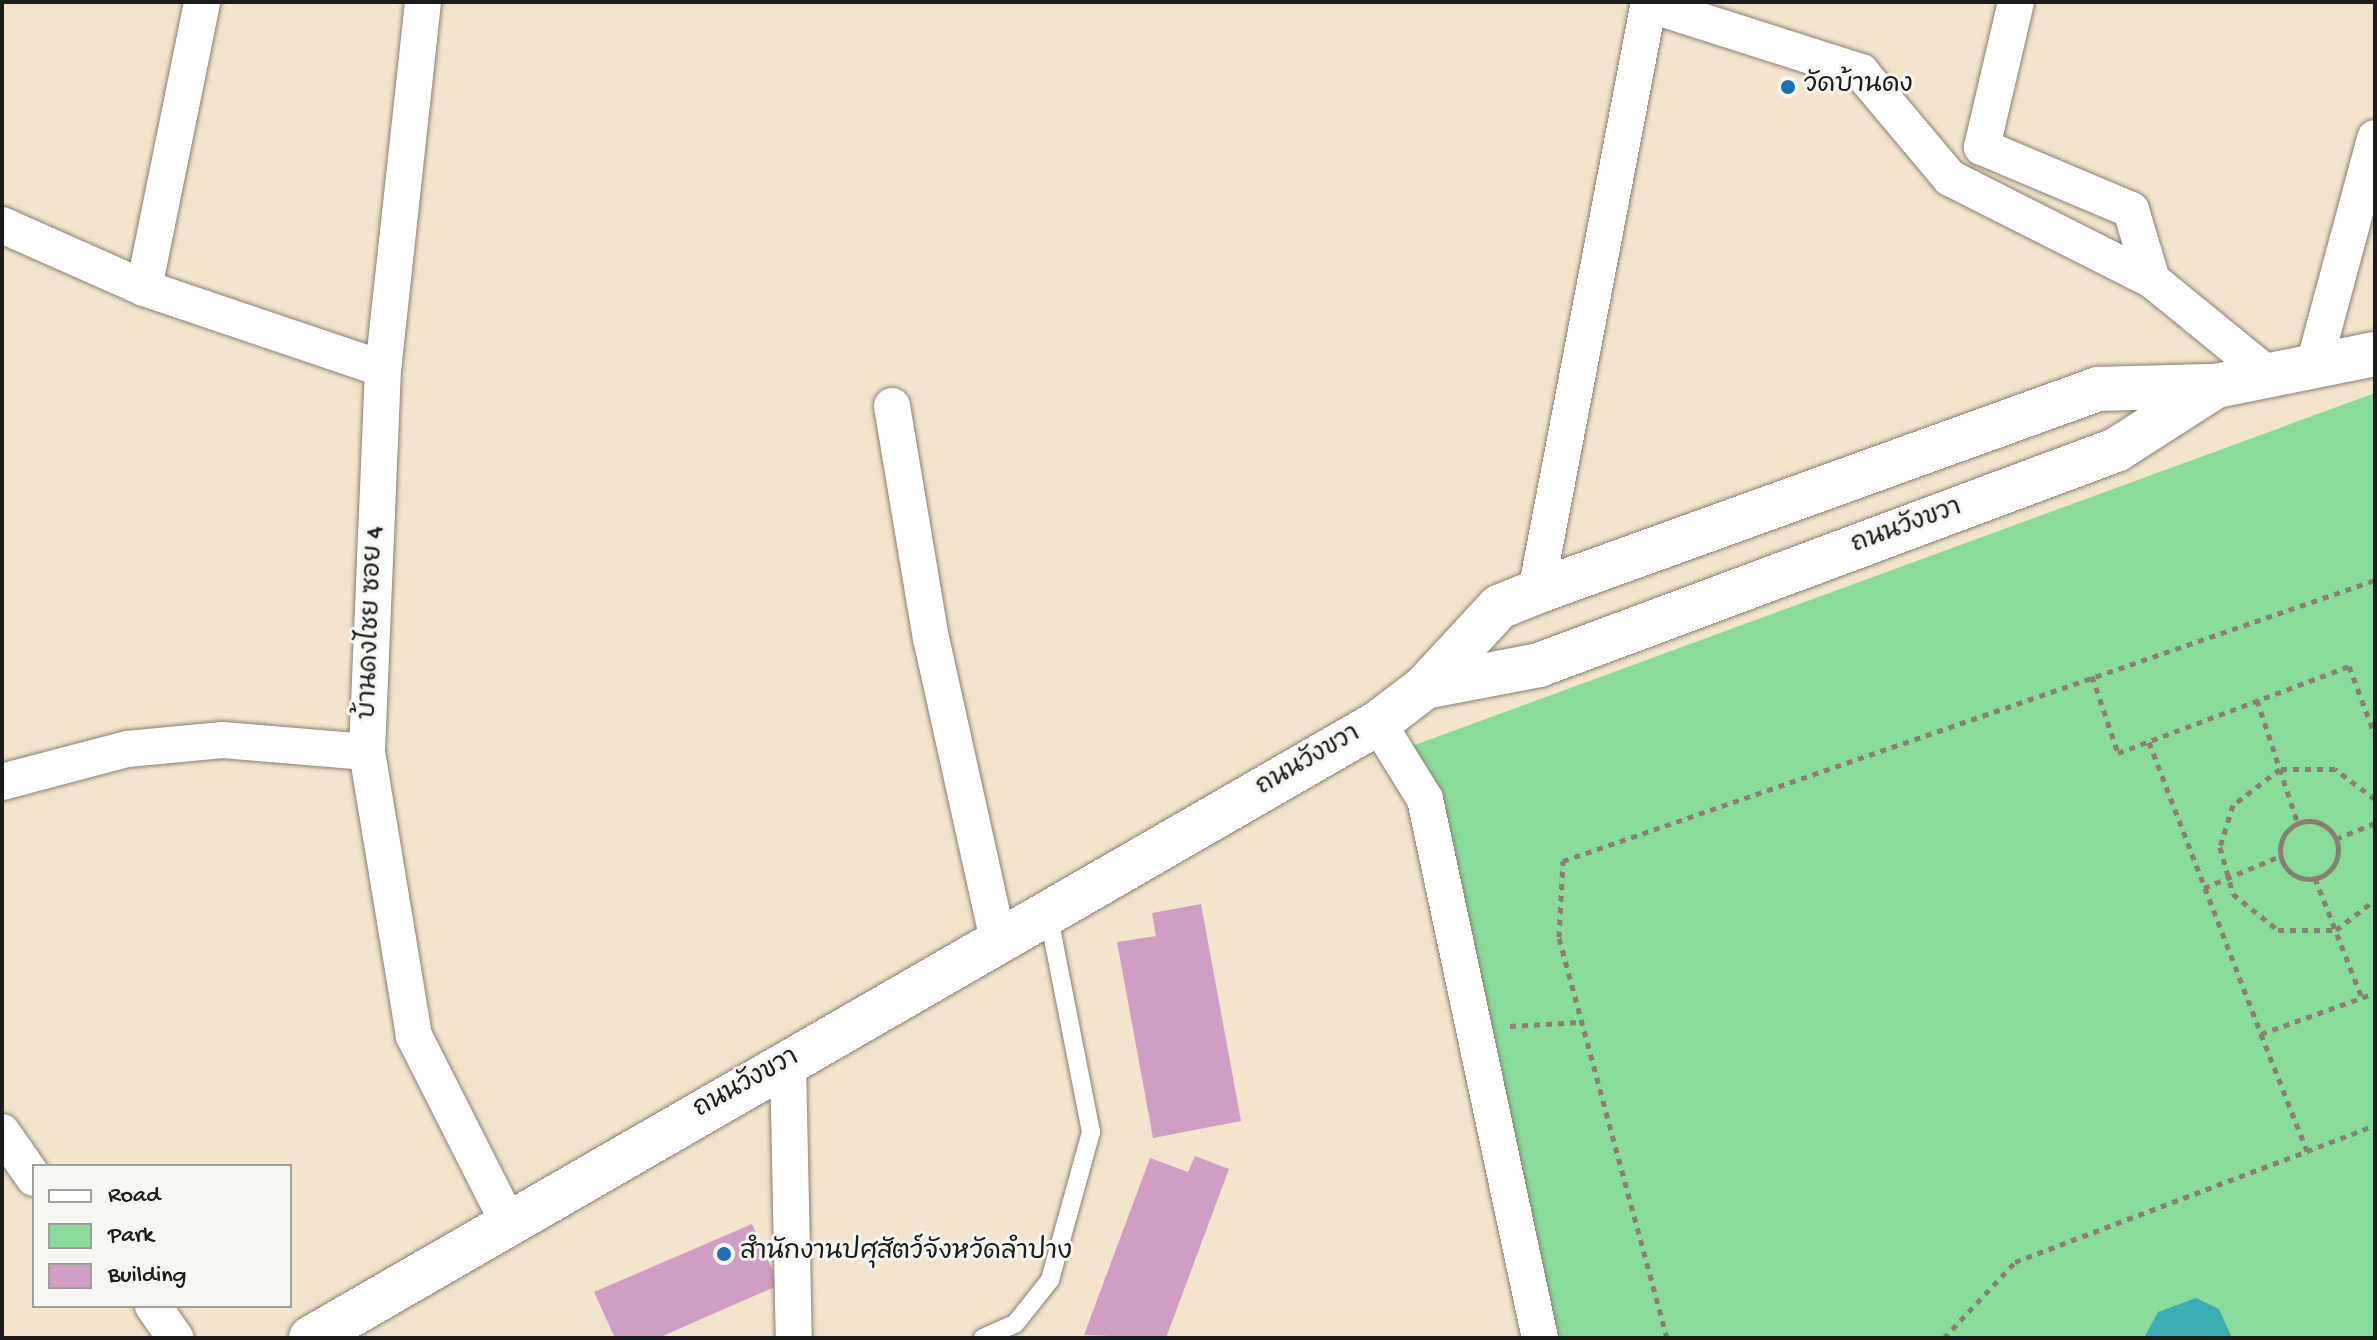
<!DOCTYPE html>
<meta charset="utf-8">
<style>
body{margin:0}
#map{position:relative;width:2377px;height:1340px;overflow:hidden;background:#f3e4cd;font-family:"Gochi Hand","Playpen Sans Thai",sans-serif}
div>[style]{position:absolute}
.green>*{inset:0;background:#89db9b}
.water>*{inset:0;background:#3cadb4}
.building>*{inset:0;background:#ce9ec3}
.path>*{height:5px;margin-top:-2.5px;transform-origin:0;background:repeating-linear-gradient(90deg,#888074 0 6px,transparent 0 12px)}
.path>.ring{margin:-2.5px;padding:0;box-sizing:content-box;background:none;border:5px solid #888074;border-radius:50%}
.roads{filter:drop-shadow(0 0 2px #888074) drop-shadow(0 0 2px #888074)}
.service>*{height:18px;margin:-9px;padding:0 9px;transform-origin:9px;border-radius:9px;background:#fff}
.minor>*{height:36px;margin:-18px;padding:0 18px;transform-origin:18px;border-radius:18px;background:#fff}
.tertiary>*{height:44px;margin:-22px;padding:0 22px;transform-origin:22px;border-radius:22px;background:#fff}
.dots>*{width:22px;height:22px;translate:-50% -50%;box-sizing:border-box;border:4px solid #f6f6f2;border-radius:50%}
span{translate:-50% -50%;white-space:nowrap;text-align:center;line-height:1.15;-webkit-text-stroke:6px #f6f6f2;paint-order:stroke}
.poi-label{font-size:26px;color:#1c1c1c}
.left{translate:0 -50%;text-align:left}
.street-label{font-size:26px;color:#1c1c1c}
.frame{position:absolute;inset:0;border:4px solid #1c1c1c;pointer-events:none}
.legend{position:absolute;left:32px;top:1164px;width:260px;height:144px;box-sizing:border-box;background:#f6f6f2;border:2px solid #9f9f9c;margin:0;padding:10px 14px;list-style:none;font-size:24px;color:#1c1c1c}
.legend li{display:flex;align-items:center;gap:16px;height:40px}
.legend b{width:40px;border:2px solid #9f9f9c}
</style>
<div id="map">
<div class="green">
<i style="clip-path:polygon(2375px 393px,2375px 1338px,1548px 1338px,1401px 750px)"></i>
</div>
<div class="water">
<i style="clip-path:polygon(2196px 1298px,2219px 1309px,2232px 1338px,2144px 1338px,2158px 1312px)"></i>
</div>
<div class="building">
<i style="clip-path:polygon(1201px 904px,1241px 1121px,1153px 1138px,1117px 942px,1156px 936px,1152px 913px)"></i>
<i style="clip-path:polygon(1195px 1156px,1229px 1169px,1166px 1338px,1084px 1335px,1150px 1158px,1188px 1172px)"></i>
<i style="clip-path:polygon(752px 1224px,779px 1285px,658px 1338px,615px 1338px,594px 1292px)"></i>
</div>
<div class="path">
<i style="left:2092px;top:676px;width:81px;rotate:71.3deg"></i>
<i style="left:2118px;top:753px;width:247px;rotate:-20.6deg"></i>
<i style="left:2349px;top:666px;width:74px;rotate:69.4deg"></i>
<i style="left:2257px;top:700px;width:131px;rotate:71.7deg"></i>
<i style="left:2149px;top:742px;width:313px;rotate:69deg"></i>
<i style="left:2261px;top:1034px;width:121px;rotate:-19.8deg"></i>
<i style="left:2375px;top:799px;width:50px;rotate:-143.1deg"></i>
<i style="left:2335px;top:769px;width:55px;rotate:180deg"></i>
<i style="left:2280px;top:769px;width:59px;rotate:142.5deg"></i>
<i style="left:2233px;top:805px;width:44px;rotate:107.2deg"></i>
<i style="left:2220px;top:847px;width:49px;rotate:74.5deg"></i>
<i style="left:2233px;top:894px;width:58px;rotate:38.7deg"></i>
<i style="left:2278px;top:930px;width:58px"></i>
<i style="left:2336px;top:930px;width:49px;rotate:-37.6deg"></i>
<i class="ring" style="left:2280px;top:821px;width:53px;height:53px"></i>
<i style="left:2336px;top:839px;width:42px;rotate:-22.3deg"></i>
<i style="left:2315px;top:878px;width:129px;rotate:68.6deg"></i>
<i style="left:2204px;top:888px;width:82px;rotate:-22.8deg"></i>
<i style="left:1510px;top:1026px;width:70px;rotate:-3.3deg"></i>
<i style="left:2261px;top:1034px;width:126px;rotate:68.5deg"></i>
<i style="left:1667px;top:1338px;width:415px;rotate:-105.1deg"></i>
<i style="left:1559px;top:937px;width:76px;rotate:-87deg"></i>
<i style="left:1563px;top:861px;width:859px;rotate:-19.09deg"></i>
<i style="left:1944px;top:1338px;width:104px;rotate:-46.9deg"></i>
<i style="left:2015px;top:1262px;width:385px;rotate:-20.8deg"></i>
</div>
<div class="roads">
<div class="service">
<i style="left:983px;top:1338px;width:35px;rotate:-24deg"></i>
<i style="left:1015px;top:1324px;width:56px;rotate:-51.5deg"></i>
<i style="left:1050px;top:1280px;width:154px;rotate:-74.5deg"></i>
<i style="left:1091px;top:1132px;width:224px;rotate:-101.1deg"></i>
</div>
<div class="minor">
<i style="left:423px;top:2px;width:369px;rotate:96.2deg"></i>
<i style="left:383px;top:369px;width:383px;rotate:92.4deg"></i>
<i style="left:367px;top:752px;width:288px;rotate:80.6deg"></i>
<i style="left:414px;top:1036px;width:206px;rotate:63.2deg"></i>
<i style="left:2016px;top:2px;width:149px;rotate:103.2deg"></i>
<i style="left:1982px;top:147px;width:162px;rotate:22.9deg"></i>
<i style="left:2131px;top:210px;width:73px;rotate:73.3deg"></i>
<i style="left:2152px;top:280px;width:146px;rotate:39.2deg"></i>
<i style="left:1648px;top:4px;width:224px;rotate:17.7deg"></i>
<i style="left:1861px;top:72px;width:138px;rotate:50deg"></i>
<i style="left:1950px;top:178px;width:226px;rotate:26.8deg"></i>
<i style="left:2px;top:225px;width:155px;rotate:23.9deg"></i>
<i style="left:144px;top:288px;width:292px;rotate:-78.5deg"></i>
<i style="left:144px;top:288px;width:252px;rotate:18.7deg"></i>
<i style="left:2315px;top:361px;width:231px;rotate:-74.9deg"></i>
<i style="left:892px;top:406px;width:235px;rotate:80.5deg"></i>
<i style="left:931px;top:638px;width:309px;rotate:77.5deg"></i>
<i style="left:1536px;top:592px;width:601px;rotate:-79.16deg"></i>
<i style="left:1378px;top:723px;width:89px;rotate:58.3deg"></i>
<i style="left:1425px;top:799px;width:551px;rotate:77.96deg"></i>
<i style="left:2px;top:782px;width:129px;rotate:-14.8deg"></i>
<i style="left:127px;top:749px;width:96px;rotate:-5.4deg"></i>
<i style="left:223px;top:740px;width:144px;rotate:4.8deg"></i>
<i style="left:788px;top:1062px;width:276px;rotate:88.8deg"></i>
<i style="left:2px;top:1132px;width:56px;rotate:55.2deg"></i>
<i style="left:153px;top:1306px;width:39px;rotate:55deg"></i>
</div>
<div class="tertiary">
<i style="left:1425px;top:687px;width:109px;rotate:-47.2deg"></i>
<i style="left:1499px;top:607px;width:40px;rotate:-22deg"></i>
<i style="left:1536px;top:592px;width:598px;rotate:-19.86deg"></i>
<i style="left:2098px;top:389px;width:118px;rotate:-1.5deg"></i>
<i style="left:311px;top:1338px;width:1232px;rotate:-29.96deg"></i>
<i style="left:1378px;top:723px;width:59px;rotate:-37.5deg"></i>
<i style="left:1425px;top:687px;width:116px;rotate:-10.9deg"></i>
<i style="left:1539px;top:665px;width:616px;rotate:-20.44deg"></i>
<i style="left:2116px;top:450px;width:119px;rotate:-32.6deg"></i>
<i style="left:2216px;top:386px;width:162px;rotate:-11.4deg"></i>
</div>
</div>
<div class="dots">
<i style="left:1788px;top:87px;background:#1f6fb2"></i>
<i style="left:724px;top:1254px;background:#1f6fb2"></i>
</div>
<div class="poi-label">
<span class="left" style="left:1804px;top:87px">วัดบ้านดง</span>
<span class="left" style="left:740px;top:1254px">สำนักงานปศุสัตว์จังหวัดลำปาง</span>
</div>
<div class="street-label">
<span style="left:1907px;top:528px;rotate:-20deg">ถนนวังขวา</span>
<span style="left:373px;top:623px;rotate:-88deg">บ้านดงไชย ซอย 4</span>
<span style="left:1309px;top:762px;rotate:-30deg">ถนนวังขวา</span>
<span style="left:747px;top:1085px;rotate:-29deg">ถนนวังขวา</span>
</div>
<div class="frame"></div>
<ul class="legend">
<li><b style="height:10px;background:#fff"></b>Road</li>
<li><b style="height:22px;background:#89db9b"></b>Park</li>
<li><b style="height:22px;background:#ce9ec3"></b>Building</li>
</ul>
</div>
